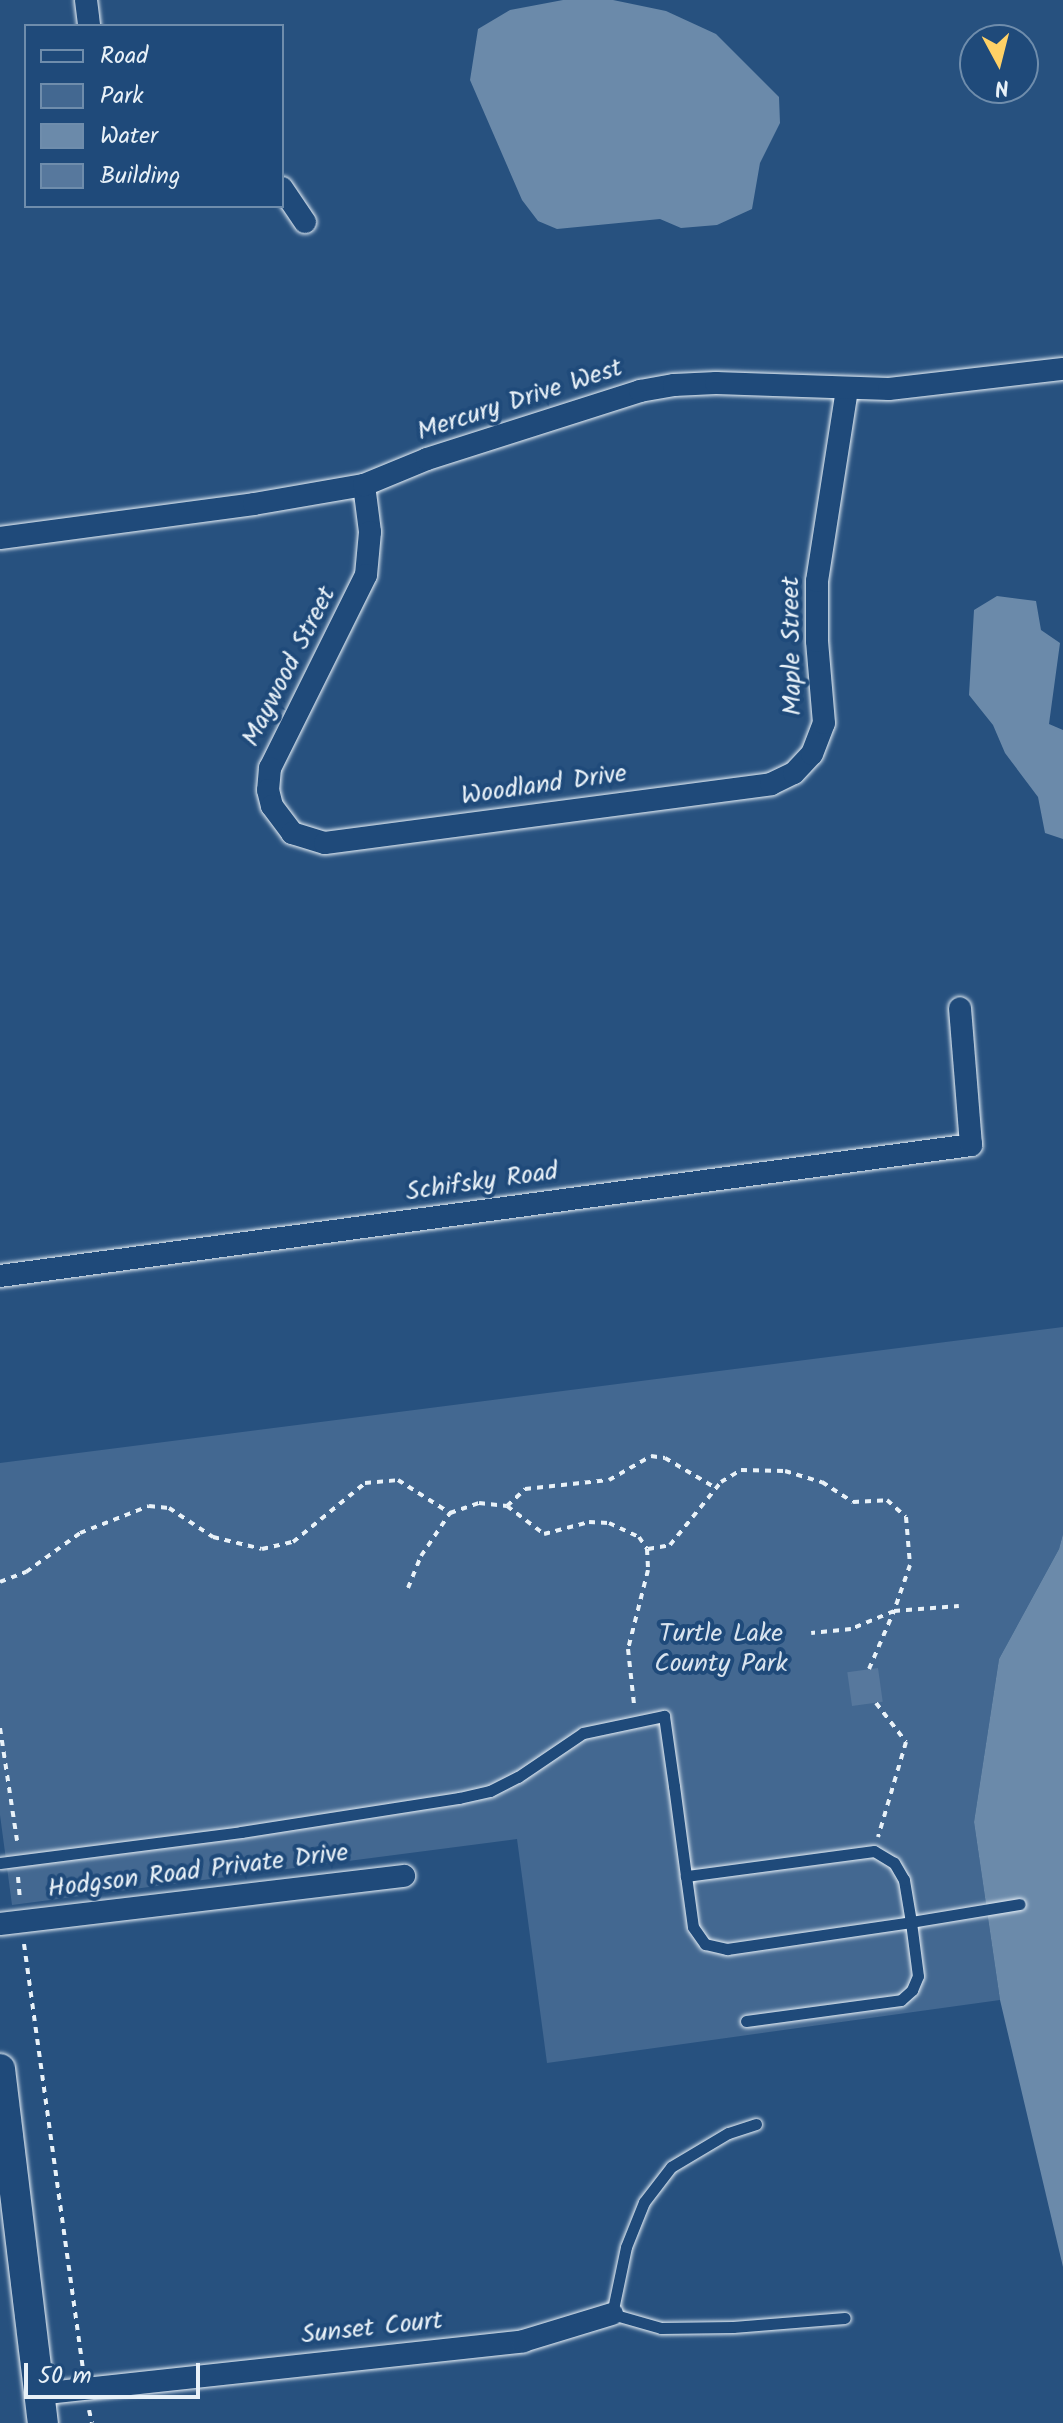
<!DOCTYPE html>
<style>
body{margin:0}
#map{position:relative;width:1063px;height:2423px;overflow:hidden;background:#27517f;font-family:Kalam,sans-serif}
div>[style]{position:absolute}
.green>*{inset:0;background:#436891}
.water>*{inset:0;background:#6b8aaa}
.building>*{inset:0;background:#57789d;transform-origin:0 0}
.path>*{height:4px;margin-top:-2px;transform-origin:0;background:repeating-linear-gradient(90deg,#e8f1f8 0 6px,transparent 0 12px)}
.roads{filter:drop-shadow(0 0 2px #e8f1f8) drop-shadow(0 0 2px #e8f1f8)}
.lane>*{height:11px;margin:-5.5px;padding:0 5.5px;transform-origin:5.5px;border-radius:5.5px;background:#1f4a7a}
.street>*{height:22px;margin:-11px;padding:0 11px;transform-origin:11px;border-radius:11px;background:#1f4a7a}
.secondary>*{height:30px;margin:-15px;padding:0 15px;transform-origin:15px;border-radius:15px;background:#1f4a7a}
span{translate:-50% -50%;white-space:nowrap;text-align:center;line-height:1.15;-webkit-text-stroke:8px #1f4a7a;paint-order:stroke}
.street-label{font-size:26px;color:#e8f1f8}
.park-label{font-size:26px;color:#d8e3ee}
.legend{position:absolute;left:24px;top:24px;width:260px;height:184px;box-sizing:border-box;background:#1f4a7a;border:2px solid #6f8dac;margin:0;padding:10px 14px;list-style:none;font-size:24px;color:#e8f1f8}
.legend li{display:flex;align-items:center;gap:16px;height:40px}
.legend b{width:40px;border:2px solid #6f8dac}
.north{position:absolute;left:959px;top:24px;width:80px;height:80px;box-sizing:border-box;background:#1f4a7a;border:2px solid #6f8dac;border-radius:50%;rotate:173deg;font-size:22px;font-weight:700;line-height:32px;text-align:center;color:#e8f1f8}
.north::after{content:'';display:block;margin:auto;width:28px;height:36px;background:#ffd166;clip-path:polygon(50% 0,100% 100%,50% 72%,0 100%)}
.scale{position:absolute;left:24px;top:2363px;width:176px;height:36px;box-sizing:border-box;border:4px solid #e8f1f8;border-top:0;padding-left:10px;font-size:24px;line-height:28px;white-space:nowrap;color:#e8f1f8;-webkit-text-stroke:6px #1f4a7a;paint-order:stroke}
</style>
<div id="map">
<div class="green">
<i style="clip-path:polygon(1063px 1327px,1063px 1534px,1059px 1549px,999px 1659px,974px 1822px,1000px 2000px,547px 2063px,517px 1839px,12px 1905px,0 1815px,0 1463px)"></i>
</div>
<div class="water">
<i style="clip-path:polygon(563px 0,613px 0,666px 11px,716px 34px,779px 97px,780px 123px,760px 163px,752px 209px,717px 225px,681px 228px,660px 219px,557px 229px,538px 221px,522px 200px,470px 80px,478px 29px,510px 10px)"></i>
<i style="clip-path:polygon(997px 596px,1036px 601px,1041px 630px,1060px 643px,1049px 724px,1063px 730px,1063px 839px,1045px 833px,1038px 797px,1005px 753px,993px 725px,969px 695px,974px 610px)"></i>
<i style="clip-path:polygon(1063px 1534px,1063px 2267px,1000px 2000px,974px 1822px,999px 1659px,1059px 1549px)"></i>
</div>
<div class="building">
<i style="left:878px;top:1668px;width:34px;height:31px;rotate:82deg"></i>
</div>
<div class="path">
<i style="left:507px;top:1506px;width:25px;rotate:-43deg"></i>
<i style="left:525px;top:1489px;width:84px;rotate:-6.1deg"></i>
<i style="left:609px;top:1480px;width:48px;rotate:-29.7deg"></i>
<i style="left:651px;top:1456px;width:14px;rotate:8deg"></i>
<i style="left:665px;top:1458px;width:59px;rotate:30.5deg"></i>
<i style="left:648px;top:1549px;width:22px;rotate:-10deg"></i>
<i style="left:670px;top:1545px;width:81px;rotate:-51deg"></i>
<i style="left:721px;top:1482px;width:23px;rotate:-31deg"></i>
<i style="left:741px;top:1470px;width:44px;rotate:1.3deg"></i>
<i style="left:785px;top:1471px;width:39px;rotate:17deg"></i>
<i style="left:822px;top:1482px;width:37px;rotate:33deg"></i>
<i style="left:853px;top:1502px;width:34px;rotate:-3deg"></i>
<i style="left:887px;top:1500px;width:25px;rotate:42deg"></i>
<i style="left:906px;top:1517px;width:48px;rotate:85.2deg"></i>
<i style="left:910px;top:1565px;width:49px;rotate:109.2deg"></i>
<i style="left:894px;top:1611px;width:47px;rotate:157.3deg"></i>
<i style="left:851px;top:1629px;width:40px;rotate:174.3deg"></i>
<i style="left:0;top:1582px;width:28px;rotate:-21deg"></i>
<i style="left:26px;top:1572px;width:67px;rotate:-35.8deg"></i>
<i style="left:80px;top:1533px;width:74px;rotate:-21.4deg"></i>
<i style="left:149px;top:1506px;width:20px;rotate:6deg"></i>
<i style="left:169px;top:1508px;width:53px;rotate:33.4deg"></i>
<i style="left:213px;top:1537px;width:50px;rotate:13.8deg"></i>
<i style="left:262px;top:1549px;width:32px;rotate:-13deg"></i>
<i style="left:293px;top:1542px;width:93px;rotate:-39.3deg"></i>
<i style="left:365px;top:1483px;width:33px;rotate:-5deg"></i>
<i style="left:398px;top:1480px;width:62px;rotate:32.4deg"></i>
<i style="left:450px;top:1513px;width:31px;rotate:-19deg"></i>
<i style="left:479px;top:1503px;width:28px;rotate:6deg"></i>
<i style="left:507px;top:1506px;width:46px;rotate:37.1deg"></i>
<i style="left:544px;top:1534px;width:47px;rotate:-14.9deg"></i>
<i style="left:589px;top:1522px;width:20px;rotate:3deg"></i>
<i style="left:609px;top:1523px;width:33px;rotate:25deg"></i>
<i style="left:639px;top:1537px;width:14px;rotate:56deg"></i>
<i style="left:647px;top:1549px;width:21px;rotate:87deg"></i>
<i style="left:648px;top:1570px;width:81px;rotate:104.2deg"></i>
<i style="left:628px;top:1649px;width:55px;rotate:83.8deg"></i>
<i style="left:408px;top:1588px;width:35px;rotate:-68deg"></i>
<i style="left:421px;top:1556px;width:52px;rotate:-56deg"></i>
<i style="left:869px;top:1669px;width:63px;rotate:-66.7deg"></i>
<i style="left:894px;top:1611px;width:65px;rotate:-4.4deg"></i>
<i style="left:876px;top:1703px;width:49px;rotate:52.4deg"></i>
<i style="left:906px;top:1742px;width:99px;rotate:106.4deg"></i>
<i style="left:0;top:1728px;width:114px;rotate:81.4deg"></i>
<i style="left:18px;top:1877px;width:22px;rotate:85deg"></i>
<i style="left:24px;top:1944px;width:428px;rotate:82.1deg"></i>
<i style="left:89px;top:2410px;width:13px;rotate:77deg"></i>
</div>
<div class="roads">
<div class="lane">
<i style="left:0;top:1863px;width:243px;rotate:-7.3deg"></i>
<i style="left:241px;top:1832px;width:221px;rotate:-8.9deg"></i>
<i style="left:459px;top:1798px;width:32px;rotate:-13deg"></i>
<i style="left:490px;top:1791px;width:31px;rotate:-27deg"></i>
<i style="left:518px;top:1777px;width:78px;rotate:-34.1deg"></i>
<i style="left:583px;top:1733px;width:83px;rotate:-11.9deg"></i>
<i style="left:664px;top:1716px;width:71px;rotate:81.9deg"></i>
<i style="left:674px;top:1786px;width:91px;rotate:82.4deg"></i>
<i style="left:686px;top:1876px;width:51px;rotate:82.2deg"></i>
<i style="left:693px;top:1927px;width:21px;rotate:55deg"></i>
<i style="left:705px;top:1944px;width:23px;rotate:13deg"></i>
<i style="left:727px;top:1949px;width:186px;rotate:-8.3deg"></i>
<i style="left:911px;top:1922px;width:43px;rotate:-99.5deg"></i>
<i style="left:904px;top:1880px;width:20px;rotate:-120deg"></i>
<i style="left:894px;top:1863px;width:23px;rotate:-149deg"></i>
<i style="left:874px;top:1851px;width:190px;rotate:172.4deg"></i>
<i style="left:746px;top:2021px;width:156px;rotate:-7.7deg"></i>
<i style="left:901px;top:2000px;width:15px;rotate:-42deg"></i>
<i style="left:912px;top:1990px;width:15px;rotate:-67deg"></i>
<i style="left:918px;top:1976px;width:54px;rotate:-97.4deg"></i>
<i style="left:911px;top:1922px;width:110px;rotate:-9.4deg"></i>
<i style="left:756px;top:2124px;width:29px;rotate:162deg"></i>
<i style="left:728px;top:2133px;width:66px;rotate:149.2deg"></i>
<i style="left:671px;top:2167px;width:44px;rotate:127.6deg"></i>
<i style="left:644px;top:2202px;width:48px;rotate:111.8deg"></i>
<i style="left:626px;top:2247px;width:68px;rotate:101.8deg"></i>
<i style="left:612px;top:2314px;width:51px;rotate:15.9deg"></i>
<i style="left:661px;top:2328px;width:72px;rotate:-0.8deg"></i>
<i style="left:733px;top:2327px;width:112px;rotate:-4.6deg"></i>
</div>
<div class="street">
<i style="left:86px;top:0;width:26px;rotate:83deg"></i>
<i style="left:282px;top:188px;width:41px;rotate:55.9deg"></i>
<i style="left:364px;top:485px;width:47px;rotate:82.7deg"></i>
<i style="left:370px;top:532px;width:43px;rotate:95.3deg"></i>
<i style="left:366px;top:575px;width:216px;rotate:116.4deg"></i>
<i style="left:270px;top:768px;width:22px;rotate:95deg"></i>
<i style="left:268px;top:790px;width:16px;rotate:76deg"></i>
<i style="left:272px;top:806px;width:34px;rotate:53deg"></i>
<i style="left:292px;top:833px;width:34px;rotate:17deg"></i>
<i style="left:325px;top:843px;width:450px;rotate:-7.5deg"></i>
<i style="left:771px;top:784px;width:25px;rotate:-26deg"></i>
<i style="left:794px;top:773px;width:26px;rotate:-47deg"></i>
<i style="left:812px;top:754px;width:33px;rotate:-69deg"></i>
<i style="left:824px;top:723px;width:82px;rotate:-94.9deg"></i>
<i style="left:817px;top:641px;width:60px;rotate:-90deg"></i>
<i style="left:817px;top:581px;width:193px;rotate:-81.1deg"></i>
<i style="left:0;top:538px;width:256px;rotate:-7.6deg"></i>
<i style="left:254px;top:504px;width:112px;rotate:-9.8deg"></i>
<i style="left:364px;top:485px;width:68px;rotate:-22.4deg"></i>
<i style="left:427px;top:459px;width:224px;rotate:-17.7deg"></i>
<i style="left:640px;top:391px;width:35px;rotate:-10deg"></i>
<i style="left:674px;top:385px;width:42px;rotate:-2.7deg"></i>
<i style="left:716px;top:383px;width:173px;rotate:2deg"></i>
<i style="left:889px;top:389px;width:175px;rotate:-6.6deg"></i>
<i style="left:0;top:1276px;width:980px;rotate:-7.68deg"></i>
<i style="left:971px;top:1145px;width:137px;rotate:-94.6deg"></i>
<i style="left:0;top:1924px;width:407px;rotate:-6.8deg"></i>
<i style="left:39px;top:2394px;width:487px;rotate:-6.2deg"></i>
<i style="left:523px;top:2341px;width:93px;rotate:-16.9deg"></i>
</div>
<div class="secondary">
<i style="left:0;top:2069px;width:357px;rotate:83.1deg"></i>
</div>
</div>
<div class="street-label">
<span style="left:520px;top:401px;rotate:-18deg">Mercury Drive West</span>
<span style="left:793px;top:646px;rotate:-91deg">Maple Street</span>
<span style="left:290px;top:667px;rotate:-63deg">Maywood Street</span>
<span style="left:544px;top:786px;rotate:-8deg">Woodland Drive</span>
<span style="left:482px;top:1183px;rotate:-8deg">Schifsky Road</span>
<span style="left:198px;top:1872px;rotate:-7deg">Hodgson Road Private Drive</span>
<span style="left:372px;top:2329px;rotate:-6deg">Sunset Court</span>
</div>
<div class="park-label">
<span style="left:721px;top:1650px">Turtle Lake<br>County Park</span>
</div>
<ul class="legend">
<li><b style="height:10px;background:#1f4a7a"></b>Road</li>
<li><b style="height:22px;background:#436891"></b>Park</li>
<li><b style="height:22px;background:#6b8aaa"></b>Water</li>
<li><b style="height:22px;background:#57789d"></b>Building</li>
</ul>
<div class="north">N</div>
<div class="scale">50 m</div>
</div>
